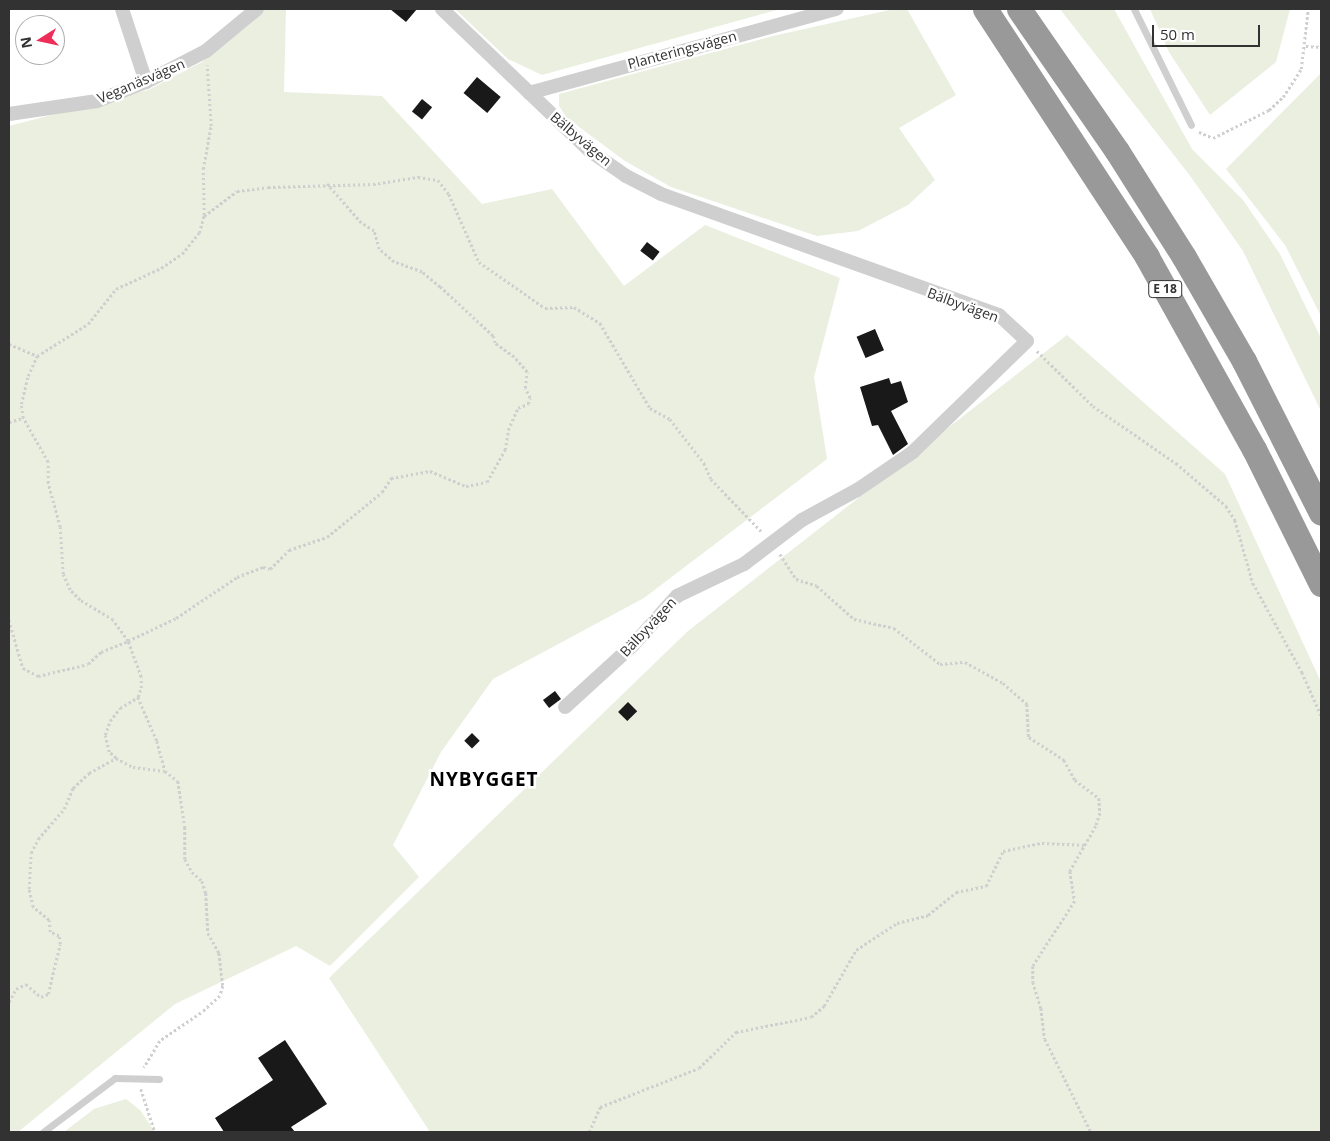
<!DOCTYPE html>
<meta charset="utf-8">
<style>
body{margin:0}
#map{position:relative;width:1330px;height:1141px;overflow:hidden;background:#fff;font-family:"Open Sans",sans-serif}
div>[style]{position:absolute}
.green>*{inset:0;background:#eaefe0}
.building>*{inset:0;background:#191919;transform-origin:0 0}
.path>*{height:2.5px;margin-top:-1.25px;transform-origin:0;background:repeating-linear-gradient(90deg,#cfcfcf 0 2.5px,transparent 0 5px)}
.service>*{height:7px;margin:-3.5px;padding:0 3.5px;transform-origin:3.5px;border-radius:3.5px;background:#cfcfcf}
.minor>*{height:14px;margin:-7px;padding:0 7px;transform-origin:7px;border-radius:7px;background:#cfcfcf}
.motorway>*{height:25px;margin:-12.5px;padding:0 12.5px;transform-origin:12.5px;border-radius:12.5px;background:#999}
span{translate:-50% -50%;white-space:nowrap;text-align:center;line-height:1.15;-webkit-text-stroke:5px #fff;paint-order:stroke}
.shield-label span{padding:1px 4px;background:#fff;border:1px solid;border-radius:4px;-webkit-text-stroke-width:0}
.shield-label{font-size:12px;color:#323232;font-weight:700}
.street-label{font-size:14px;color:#323232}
.district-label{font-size:19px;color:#000;font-weight:700;letter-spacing:1px}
.frame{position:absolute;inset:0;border:10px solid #323232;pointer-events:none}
.north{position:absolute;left:15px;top:15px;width:50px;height:50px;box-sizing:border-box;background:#fff;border:1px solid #adadad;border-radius:50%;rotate:260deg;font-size:14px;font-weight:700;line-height:20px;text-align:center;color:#323232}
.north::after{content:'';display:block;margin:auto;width:18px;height:22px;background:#ef2d59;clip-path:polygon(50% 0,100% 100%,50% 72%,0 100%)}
.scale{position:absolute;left:1152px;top:25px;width:108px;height:22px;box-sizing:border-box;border:2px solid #323232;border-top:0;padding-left:6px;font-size:15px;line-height:18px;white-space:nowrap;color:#323232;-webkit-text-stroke:4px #fff;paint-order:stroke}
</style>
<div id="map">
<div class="green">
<i style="clip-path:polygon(263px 9px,286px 9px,284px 92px,382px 96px,482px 204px,552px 189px,624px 286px,705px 225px,840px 278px,814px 377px,827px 459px,644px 598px,493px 679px,441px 752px,393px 845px,419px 877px,330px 966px,296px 946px,175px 1004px,18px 1132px,9px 1132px,9px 126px,148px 90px,202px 62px)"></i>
<i style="clip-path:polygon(455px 9px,780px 9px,542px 75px,508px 59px)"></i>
<i style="clip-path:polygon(894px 9px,907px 9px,956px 95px,899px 128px,935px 180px,908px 205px,858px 231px,817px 236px,671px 187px,625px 161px,567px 118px,559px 106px,559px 94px,773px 36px)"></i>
<i style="clip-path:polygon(1060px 9px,1114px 9px,1192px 149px,1243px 200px,1280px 254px,1321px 338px,1321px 411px,1243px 251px,1191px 177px)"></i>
<i style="clip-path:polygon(1150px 9px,1290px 9px,1276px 62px,1210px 115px,1169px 52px)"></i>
<i style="clip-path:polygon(1321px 73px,1321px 316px,1285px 245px,1226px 169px)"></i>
<i style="clip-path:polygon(1067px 335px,1225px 474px,1321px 682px,1321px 1132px,430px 1132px,329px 978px,688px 631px)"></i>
<i style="clip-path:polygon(126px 1099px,140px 1110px,155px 1132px,64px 1132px,94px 1109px)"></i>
</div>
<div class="building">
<i style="clip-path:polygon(390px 9px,417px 9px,406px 22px)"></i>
<i style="left:477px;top:77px;width:31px;height:21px;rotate:40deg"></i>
<i style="left:422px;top:99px;width:13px;height:16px;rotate:39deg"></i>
<i style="left:647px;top:242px;width:16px;height:11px;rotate:38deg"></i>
<i style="left:875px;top:329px;width:23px;height:20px;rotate:67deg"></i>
<i style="clip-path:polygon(889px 378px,891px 384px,901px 381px,908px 402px,891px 411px,908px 444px,893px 455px,878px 425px,872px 426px,860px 387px)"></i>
<i style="left:555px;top:691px;width:10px;height:15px;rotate:53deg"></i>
<i style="left:628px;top:702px;width:13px;height:14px;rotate:45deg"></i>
<i style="left:472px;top:733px;width:11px;height:11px;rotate:45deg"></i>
<i style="clip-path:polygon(285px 1040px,327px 1104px,291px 1127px,295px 1132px,224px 1132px,215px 1118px,273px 1080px,258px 1058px)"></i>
</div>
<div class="path">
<i style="left:1306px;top:46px;width:15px;rotate:4deg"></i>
<i style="left:1199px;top:132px;width:15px;rotate:23deg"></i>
<i style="left:1213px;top:138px;width:63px;rotate:-26.6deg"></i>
<i style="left:1269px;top:110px;width:19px;rotate:-43deg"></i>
<i style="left:1283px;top:97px;width:33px;rotate:-57deg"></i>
<i style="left:1301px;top:69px;width:60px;rotate:-83.3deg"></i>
<i style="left:204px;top:215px;width:46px;rotate:-91.2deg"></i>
<i style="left:203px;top:169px;width:44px;rotate:-79.5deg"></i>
<i style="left:211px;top:126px;width:61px;rotate:-93.8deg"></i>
<i style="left:9px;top:344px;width:30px;rotate:23deg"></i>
<i style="left:1037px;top:351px;width:78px;rotate:44.5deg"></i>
<i style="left:1093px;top:406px;width:101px;rotate:34.5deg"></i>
<i style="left:1176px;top:463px;width:66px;rotate:40.7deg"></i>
<i style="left:1226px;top:506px;width:17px;rotate:57deg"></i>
<i style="left:1235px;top:520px;width:66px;rotate:74.1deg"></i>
<i style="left:1253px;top:583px;width:102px;rotate:61.2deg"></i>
<i style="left:1302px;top:672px;width:47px;rotate:66.2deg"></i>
<i style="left:9px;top:422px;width:15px;rotate:-16deg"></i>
<i style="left:780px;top:554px;width:30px;rotate:57deg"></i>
<i style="left:796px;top:579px;width:22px;rotate:18deg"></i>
<i style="left:817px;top:586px;width:50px;rotate:41.7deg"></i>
<i style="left:854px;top:619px;width:41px;rotate:12.7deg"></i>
<i style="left:894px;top:628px;width:58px;rotate:38deg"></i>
<i style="left:940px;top:664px;width:25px;rotate:-5deg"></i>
<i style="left:965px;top:662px;width:43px;rotate:28.9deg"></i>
<i style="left:1003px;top:683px;width:32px;rotate:41deg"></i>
<i style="left:1027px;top:704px;width:33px;rotate:87deg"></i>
<i style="left:1029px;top:737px;width:42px;rotate:33.3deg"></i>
<i style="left:1064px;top:760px;width:23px;rotate:61deg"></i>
<i style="left:1075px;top:780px;width:30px;rotate:37deg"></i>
<i style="left:1099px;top:798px;width:15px;rotate:86deg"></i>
<i style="left:1100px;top:813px;width:14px;rotate:107deg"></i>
<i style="left:1096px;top:826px;width:52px;rotate:120deg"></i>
<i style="left:1070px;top:871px;width:30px;rotate:81deg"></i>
<i style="left:1075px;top:901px;width:77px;rotate:122.9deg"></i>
<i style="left:1033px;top:966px;width:16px;rotate:90deg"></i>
<i style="left:1033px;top:982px;width:27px;rotate:73deg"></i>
<i style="left:1041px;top:1008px;width:31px;rotate:83deg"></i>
<i style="left:1045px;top:1039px;width:104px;rotate:63.7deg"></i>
<i style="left:9px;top:620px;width:50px;rotate:73.7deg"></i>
<i style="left:23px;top:668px;width:17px;rotate:28deg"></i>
<i style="left:38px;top:676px;width:51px;rotate:-13.5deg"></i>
<i style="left:88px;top:664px;width:18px;rotate:-43deg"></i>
<i style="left:101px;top:652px;width:29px;rotate:-22deg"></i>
<i style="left:128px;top:641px;width:26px;rotate:-126deg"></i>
<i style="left:113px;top:620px;width:39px;rotate:-149deg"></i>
<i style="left:80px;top:600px;width:14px;rotate:-135deg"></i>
<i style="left:70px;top:590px;width:17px;rotate:-114deg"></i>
<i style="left:63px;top:574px;width:47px;rotate:-93.7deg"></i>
<i style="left:60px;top:527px;width:46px;rotate:-105.3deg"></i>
<i style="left:48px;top:483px;width:21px;rotate:-90deg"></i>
<i style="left:48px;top:462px;width:51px;rotate:-119.6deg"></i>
<i style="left:23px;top:418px;width:14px;rotate:-98deg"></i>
<i style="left:21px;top:404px;width:29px;rotate:-76deg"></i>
<i style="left:28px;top:376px;width:22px;rotate:-66deg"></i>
<i style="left:37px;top:356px;width:60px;rotate:-32.1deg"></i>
<i style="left:88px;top:324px;width:45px;rotate:-51.3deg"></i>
<i style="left:116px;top:289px;width:50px;rotate:-25deg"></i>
<i style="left:161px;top:268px;width:25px;rotate:-34deg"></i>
<i style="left:182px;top:254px;width:27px;rotate:-51deg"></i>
<i style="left:199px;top:233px;width:18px;rotate:-74deg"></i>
<i style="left:204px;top:216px;width:41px;rotate:-37.1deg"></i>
<i style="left:237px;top:191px;width:31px;rotate:-7deg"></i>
<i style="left:268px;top:187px;width:105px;rotate:-1.6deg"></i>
<i style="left:373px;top:184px;width:46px;rotate:-8.8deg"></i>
<i style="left:418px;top:177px;width:20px;rotate:9deg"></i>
<i style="left:438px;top:180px;width:18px;rotate:52deg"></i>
<i style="left:449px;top:194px;width:74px;rotate:66.2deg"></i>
<i style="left:479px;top:262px;width:80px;rotate:34.9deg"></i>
<i style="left:545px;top:308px;width:29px;rotate:-2deg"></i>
<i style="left:574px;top:307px;width:31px;rotate:32deg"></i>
<i style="left:600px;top:323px;width:99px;rotate:59.5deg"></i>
<i style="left:650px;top:408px;width:23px;rotate:29deg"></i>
<i style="left:670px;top:419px;width:56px;rotate:52.3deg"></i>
<i style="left:704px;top:463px;width:17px;rotate:66deg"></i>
<i style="left:711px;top:479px;width:75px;rotate:46.1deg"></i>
<i style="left:138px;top:697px;width:48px;rotate:66.6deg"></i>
<i style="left:157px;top:741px;width:30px;rotate:75deg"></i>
<i style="left:116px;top:758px;width:9px;rotate:-139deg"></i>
<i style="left:109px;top:752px;width:17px;rotate:-103deg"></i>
<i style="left:105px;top:735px;width:15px;rotate:-70deg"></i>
<i style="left:110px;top:721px;width:16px;rotate:-52deg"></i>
<i style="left:120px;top:708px;width:21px;rotate:-31deg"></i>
<i style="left:138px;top:697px;width:9px;rotate:-72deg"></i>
<i style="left:141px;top:688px;width:11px;rotate:-90deg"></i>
<i style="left:141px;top:677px;width:38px;rotate:-110deg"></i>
<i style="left:128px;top:641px;width:53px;rotate:-25.6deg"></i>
<i style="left:176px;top:618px;width:73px;rotate:-33.9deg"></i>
<i style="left:237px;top:577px;width:28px;rotate:-21deg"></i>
<i style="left:263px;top:567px;width:7px;rotate:16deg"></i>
<i style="left:270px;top:569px;width:27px;rotate:-45deg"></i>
<i style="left:289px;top:550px;width:40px;rotate:-18.9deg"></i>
<i style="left:327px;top:537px;width:71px;rotate:-39.3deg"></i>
<i style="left:382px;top:492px;width:17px;rotate:-57deg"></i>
<i style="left:391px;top:478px;width:40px;rotate:-10deg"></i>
<i style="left:430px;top:471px;width:39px;rotate:23deg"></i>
<i style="left:466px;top:486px;width:21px;rotate:-11deg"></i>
<i style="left:487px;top:482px;width:37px;rotate:-61deg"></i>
<i style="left:505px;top:450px;width:20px;rotate:-81deg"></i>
<i style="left:508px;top:430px;width:24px;rotate:-66deg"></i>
<i style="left:518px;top:408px;width:11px;rotate:-22deg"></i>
<i style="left:528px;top:404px;width:6px;rotate:-72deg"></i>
<i style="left:530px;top:398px;width:11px;rotate:-117deg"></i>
<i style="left:525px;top:388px;width:16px;rotate:-83deg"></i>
<i style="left:527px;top:372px;width:20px;rotate:-131deg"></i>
<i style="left:514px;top:357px;width:24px;rotate:-144deg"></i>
<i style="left:495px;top:343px;width:7px;rotate:-106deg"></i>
<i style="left:493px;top:336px;width:72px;rotate:-137.2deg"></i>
<i style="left:440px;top:287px;width:23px;rotate:-140deg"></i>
<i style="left:422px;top:272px;width:30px;rotate:-160deg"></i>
<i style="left:394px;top:262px;width:20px;rotate:-139deg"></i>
<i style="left:379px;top:249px;width:19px;rotate:-106deg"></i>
<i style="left:374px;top:231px;width:15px;rotate:-148deg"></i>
<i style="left:361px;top:223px;width:52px;rotate:-131.1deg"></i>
<i style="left:9px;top:1002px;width:15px;rotate:-62deg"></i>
<i style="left:16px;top:989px;width:11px;rotate:-27deg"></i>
<i style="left:26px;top:984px;width:20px;rotate:41deg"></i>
<i style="left:41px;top:997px;width:8px;rotate:-23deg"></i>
<i style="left:48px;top:994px;width:51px;rotate:-76.5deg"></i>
<i style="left:60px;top:944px;width:8px;rotate:-97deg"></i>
<i style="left:59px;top:936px;width:10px;rotate:-156deg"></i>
<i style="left:50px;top:932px;width:12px;rotate:-95deg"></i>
<i style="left:49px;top:920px;width:21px;rotate:-141deg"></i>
<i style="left:33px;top:907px;width:18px;rotate:-103deg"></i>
<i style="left:29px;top:889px;width:36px;rotate:-87deg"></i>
<i style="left:31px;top:853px;width:16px;rotate:-63deg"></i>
<i style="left:38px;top:839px;width:40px;rotate:-49deg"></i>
<i style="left:64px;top:809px;width:23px;rotate:-67deg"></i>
<i style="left:73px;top:788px;width:22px;rotate:-43deg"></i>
<i style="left:89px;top:773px;width:31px;rotate:-29deg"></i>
<i style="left:116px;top:758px;width:19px;rotate:28deg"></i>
<i style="left:133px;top:767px;width:32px;rotate:7deg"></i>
<i style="left:165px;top:771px;width:16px;rotate:38deg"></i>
<i style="left:178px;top:781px;width:47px;rotate:81.3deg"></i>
<i style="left:185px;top:827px;width:32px;rotate:90deg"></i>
<i style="left:185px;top:859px;width:15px;rotate:62deg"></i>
<i style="left:192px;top:872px;width:13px;rotate:42deg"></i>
<i style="left:202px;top:881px;width:13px;rotate:72deg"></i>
<i style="left:206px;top:893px;width:40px;rotate:87.1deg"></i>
<i style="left:208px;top:933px;width:23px;rotate:61deg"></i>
<i style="left:219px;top:953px;width:33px;rotate:83deg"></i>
<i style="left:223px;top:986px;width:10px;rotate:107deg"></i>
<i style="left:220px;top:996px;width:25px;rotate:138deg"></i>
<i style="left:201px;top:1013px;width:50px;rotate:145.7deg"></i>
<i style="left:160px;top:1041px;width:31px;rotate:121deg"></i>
<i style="left:141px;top:1089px;width:45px;rotate:72deg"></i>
<i style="left:589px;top:1132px;width:27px;rotate:-66deg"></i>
<i style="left:600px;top:1107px;width:106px;rotate:-21.5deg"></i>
<i style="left:699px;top:1068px;width:52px;rotate:-44.2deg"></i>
<i style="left:736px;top:1032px;width:76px;rotate:-11.3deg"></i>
<i style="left:811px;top:1017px;width:17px;rotate:-40deg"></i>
<i style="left:824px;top:1006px;width:64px;rotate:-60.3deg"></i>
<i style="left:856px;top:950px;width:49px;rotate:-33.4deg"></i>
<i style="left:897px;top:923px;width:32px;rotate:-14deg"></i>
<i style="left:928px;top:915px;width:36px;rotate:-39deg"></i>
<i style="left:956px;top:892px;width:31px;rotate:-11deg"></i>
<i style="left:986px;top:886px;width:39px;rotate:-64deg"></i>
<i style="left:1003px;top:851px;width:40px;rotate:-12deg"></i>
<i style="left:1042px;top:843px;width:44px;rotate:2.6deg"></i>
</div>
<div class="service">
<i style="left:1134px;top:9px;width:129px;rotate:63.8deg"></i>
<i style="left:43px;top:1132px;width:90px;rotate:-36.9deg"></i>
<i style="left:115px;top:1078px;width:44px;rotate:1.3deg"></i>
</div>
<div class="minor">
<i style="left:122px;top:9px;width:77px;rotate:71.8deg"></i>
<i style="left:442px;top:9px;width:205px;rotate:43.8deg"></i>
<i style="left:590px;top:151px;width:44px;rotate:34.8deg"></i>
<i style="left:626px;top:176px;width:39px;rotate:27deg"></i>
<i style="left:661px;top:194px;width:359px;rotate:19.7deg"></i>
<i style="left:999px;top:315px;width:38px;rotate:43deg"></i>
<i style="left:1027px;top:341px;width:159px;rotate:135.8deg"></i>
<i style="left:913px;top:452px;width:68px;rotate:145.8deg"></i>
<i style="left:857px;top:490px;width:63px;rotate:151.4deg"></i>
<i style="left:802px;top:520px;width:73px;rotate:142.8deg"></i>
<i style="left:744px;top:564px;width:74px;rotate:154.5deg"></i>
<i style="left:677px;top:596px;width:66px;rotate:131.9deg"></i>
<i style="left:633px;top:645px;width:92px;rotate:137.6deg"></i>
<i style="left:529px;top:93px;width:319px;rotate:-15.3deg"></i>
<i style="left:9px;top:114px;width:89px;rotate:-8.4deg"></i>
<i style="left:97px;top:101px;width:53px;rotate:-21.2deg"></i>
<i style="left:146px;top:82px;width:68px;rotate:-27.3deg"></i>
<i style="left:206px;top:51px;width:66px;rotate:-39.5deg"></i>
</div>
<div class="motorway">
<i style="left:985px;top:9px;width:296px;rotate:56.8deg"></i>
<i style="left:1147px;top:257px;width:220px;rotate:60.9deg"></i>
<i style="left:1254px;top:449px;width:151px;rotate:63.6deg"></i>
<i style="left:1019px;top:9px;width:173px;rotate:55.4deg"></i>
<i style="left:1117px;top:151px;width:125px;rotate:57.7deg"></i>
<i style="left:1184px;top:257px;width:120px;rotate:60deg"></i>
<i style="left:1244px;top:361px;width:170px;rotate:63.1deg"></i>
</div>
<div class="shield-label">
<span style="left:1165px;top:289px">E 18</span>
</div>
<div class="street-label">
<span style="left:682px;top:50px;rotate:-15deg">Planteringsvägen</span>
<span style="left:141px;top:81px;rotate:-23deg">Veganäsvägen</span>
<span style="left:581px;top:139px;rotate:40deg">Bälbyvägen</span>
<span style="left:963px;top:305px;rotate:20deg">Bälbyvägen</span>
<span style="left:648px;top:627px;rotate:-47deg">Bälbyvägen</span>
</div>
<div class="district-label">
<span style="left:484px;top:780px">NYBYGGET</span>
</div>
<div class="frame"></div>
<div class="north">N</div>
<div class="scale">50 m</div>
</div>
